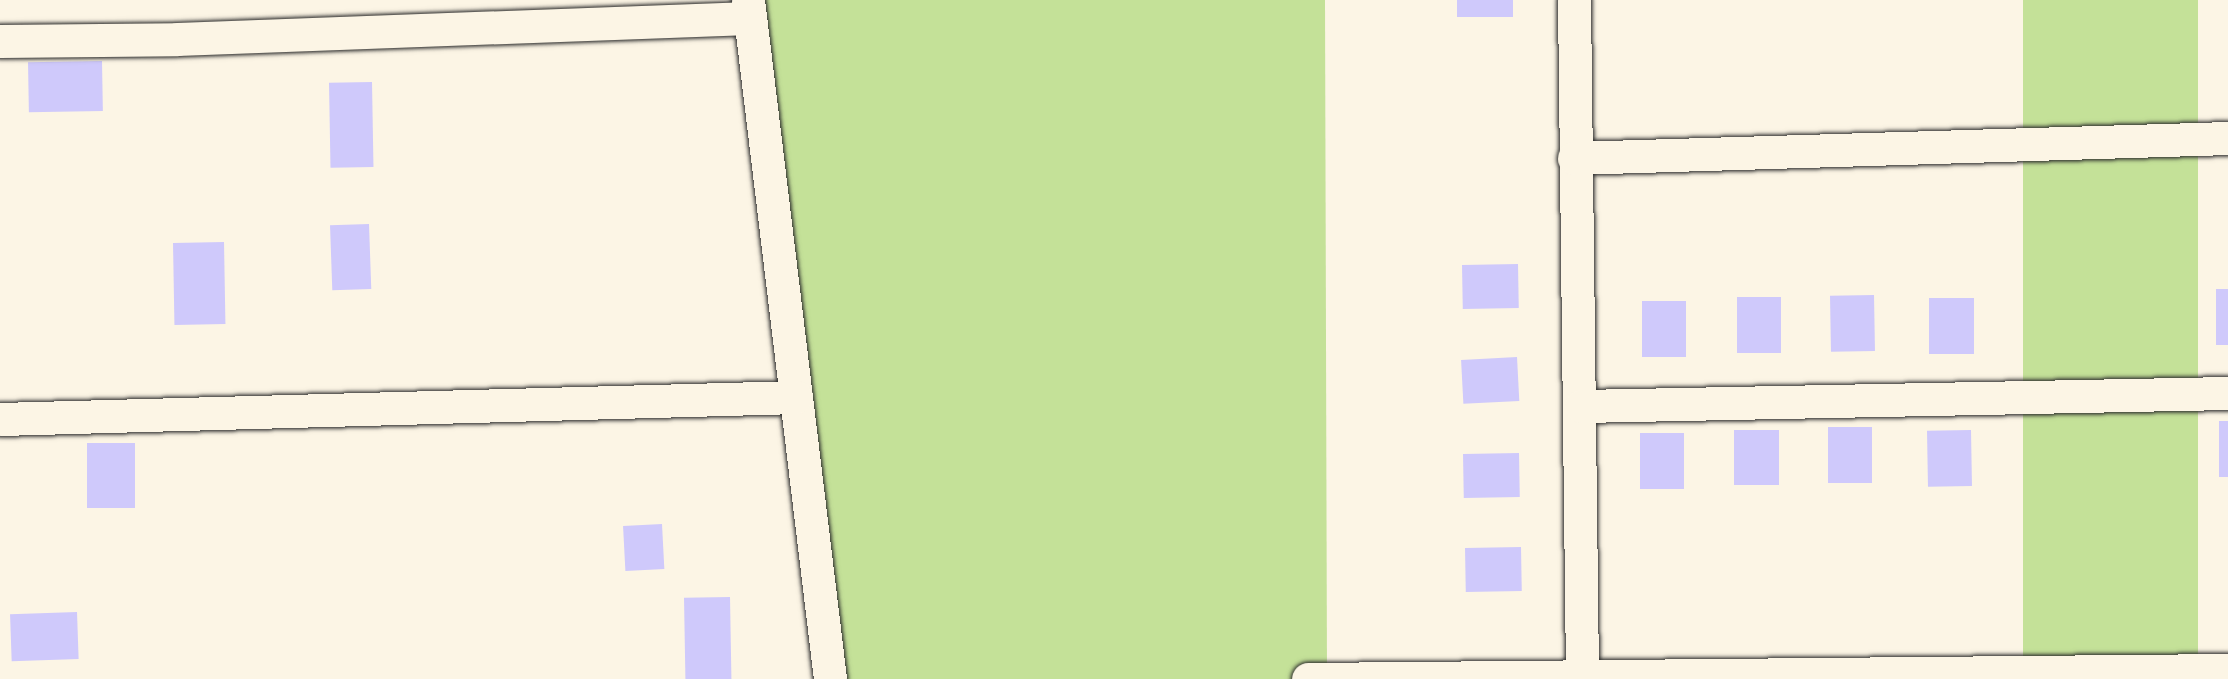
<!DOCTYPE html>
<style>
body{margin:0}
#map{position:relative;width:2228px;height:679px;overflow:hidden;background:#fcf5e5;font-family:"Gochi Hand",sans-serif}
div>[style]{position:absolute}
.green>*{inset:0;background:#c4e198;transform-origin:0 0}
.building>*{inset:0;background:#cfc9fb;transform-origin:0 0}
.roads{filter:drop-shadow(0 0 2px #2b2b2b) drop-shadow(0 0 2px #2b2b2b)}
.minor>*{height:33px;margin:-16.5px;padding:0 16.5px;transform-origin:16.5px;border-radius:16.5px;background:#fcf5e5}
span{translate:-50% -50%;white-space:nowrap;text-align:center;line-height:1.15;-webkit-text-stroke:5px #fcf5e5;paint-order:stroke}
</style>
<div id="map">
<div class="green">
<i style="clip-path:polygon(753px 0,1325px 0,1327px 679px,833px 679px)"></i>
<i style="left:2023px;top:0;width:175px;height:679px"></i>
</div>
<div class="building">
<i style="left:1457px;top:0;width:56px;height:17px"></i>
<i style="left:102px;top:61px;width:50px;height:74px;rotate:89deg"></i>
<i style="left:372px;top:82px;width:85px;height:43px;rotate:89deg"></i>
<i style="left:369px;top:224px;width:65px;height:39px;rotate:88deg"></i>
<i style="left:224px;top:242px;width:82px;height:51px;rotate:89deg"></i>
<i style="left:1518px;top:264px;width:44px;height:56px;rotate:89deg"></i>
<i style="left:2228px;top:289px;width:56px;height:12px;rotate:90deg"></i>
<i style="left:1874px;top:295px;width:56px;height:44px;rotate:89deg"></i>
<i style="left:1781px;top:297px;width:56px;height:44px;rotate:90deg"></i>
<i style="left:1974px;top:298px;width:56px;height:45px;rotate:90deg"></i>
<i style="left:1642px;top:301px;width:44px;height:56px"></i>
<i style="left:1517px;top:357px;width:44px;height:56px;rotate:87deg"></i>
<i style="left:2219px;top:421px;width:9px;height:56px"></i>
<i style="left:1872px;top:427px;width:56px;height:44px;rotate:90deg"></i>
<i style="left:1779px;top:430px;width:55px;height:45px;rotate:90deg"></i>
<i style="left:1971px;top:430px;width:56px;height:44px;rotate:89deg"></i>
<i style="left:1684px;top:433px;width:56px;height:44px;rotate:90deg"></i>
<i style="left:135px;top:443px;width:65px;height:48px;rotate:90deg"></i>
<i style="left:1519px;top:453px;width:44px;height:56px;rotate:89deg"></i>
<i style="left:662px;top:524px;width:45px;height:39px;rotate:87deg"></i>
<i style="left:1521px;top:547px;width:44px;height:56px;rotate:89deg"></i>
<i style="left:730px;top:597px;width:82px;height:46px;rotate:89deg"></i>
<i style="left:77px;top:612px;width:47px;height:67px;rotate:88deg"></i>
</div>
<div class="roads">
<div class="minor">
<i style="left:748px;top:0;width:684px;rotate:83.11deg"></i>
<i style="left:1574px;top:0;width:679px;rotate:89.32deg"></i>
<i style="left:0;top:41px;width:177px;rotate:-0.6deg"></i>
<i style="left:177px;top:39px;width:573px;rotate:-2.1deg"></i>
<i style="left:1574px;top:158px;width:654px;rotate:-1.75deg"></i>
<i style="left:1581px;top:406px;width:647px;rotate:-1.15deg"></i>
<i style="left:0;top:419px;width:796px;rotate:-1.58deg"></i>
<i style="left:1308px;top:679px;width:920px;rotate:-0.56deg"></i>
</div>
</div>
</div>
